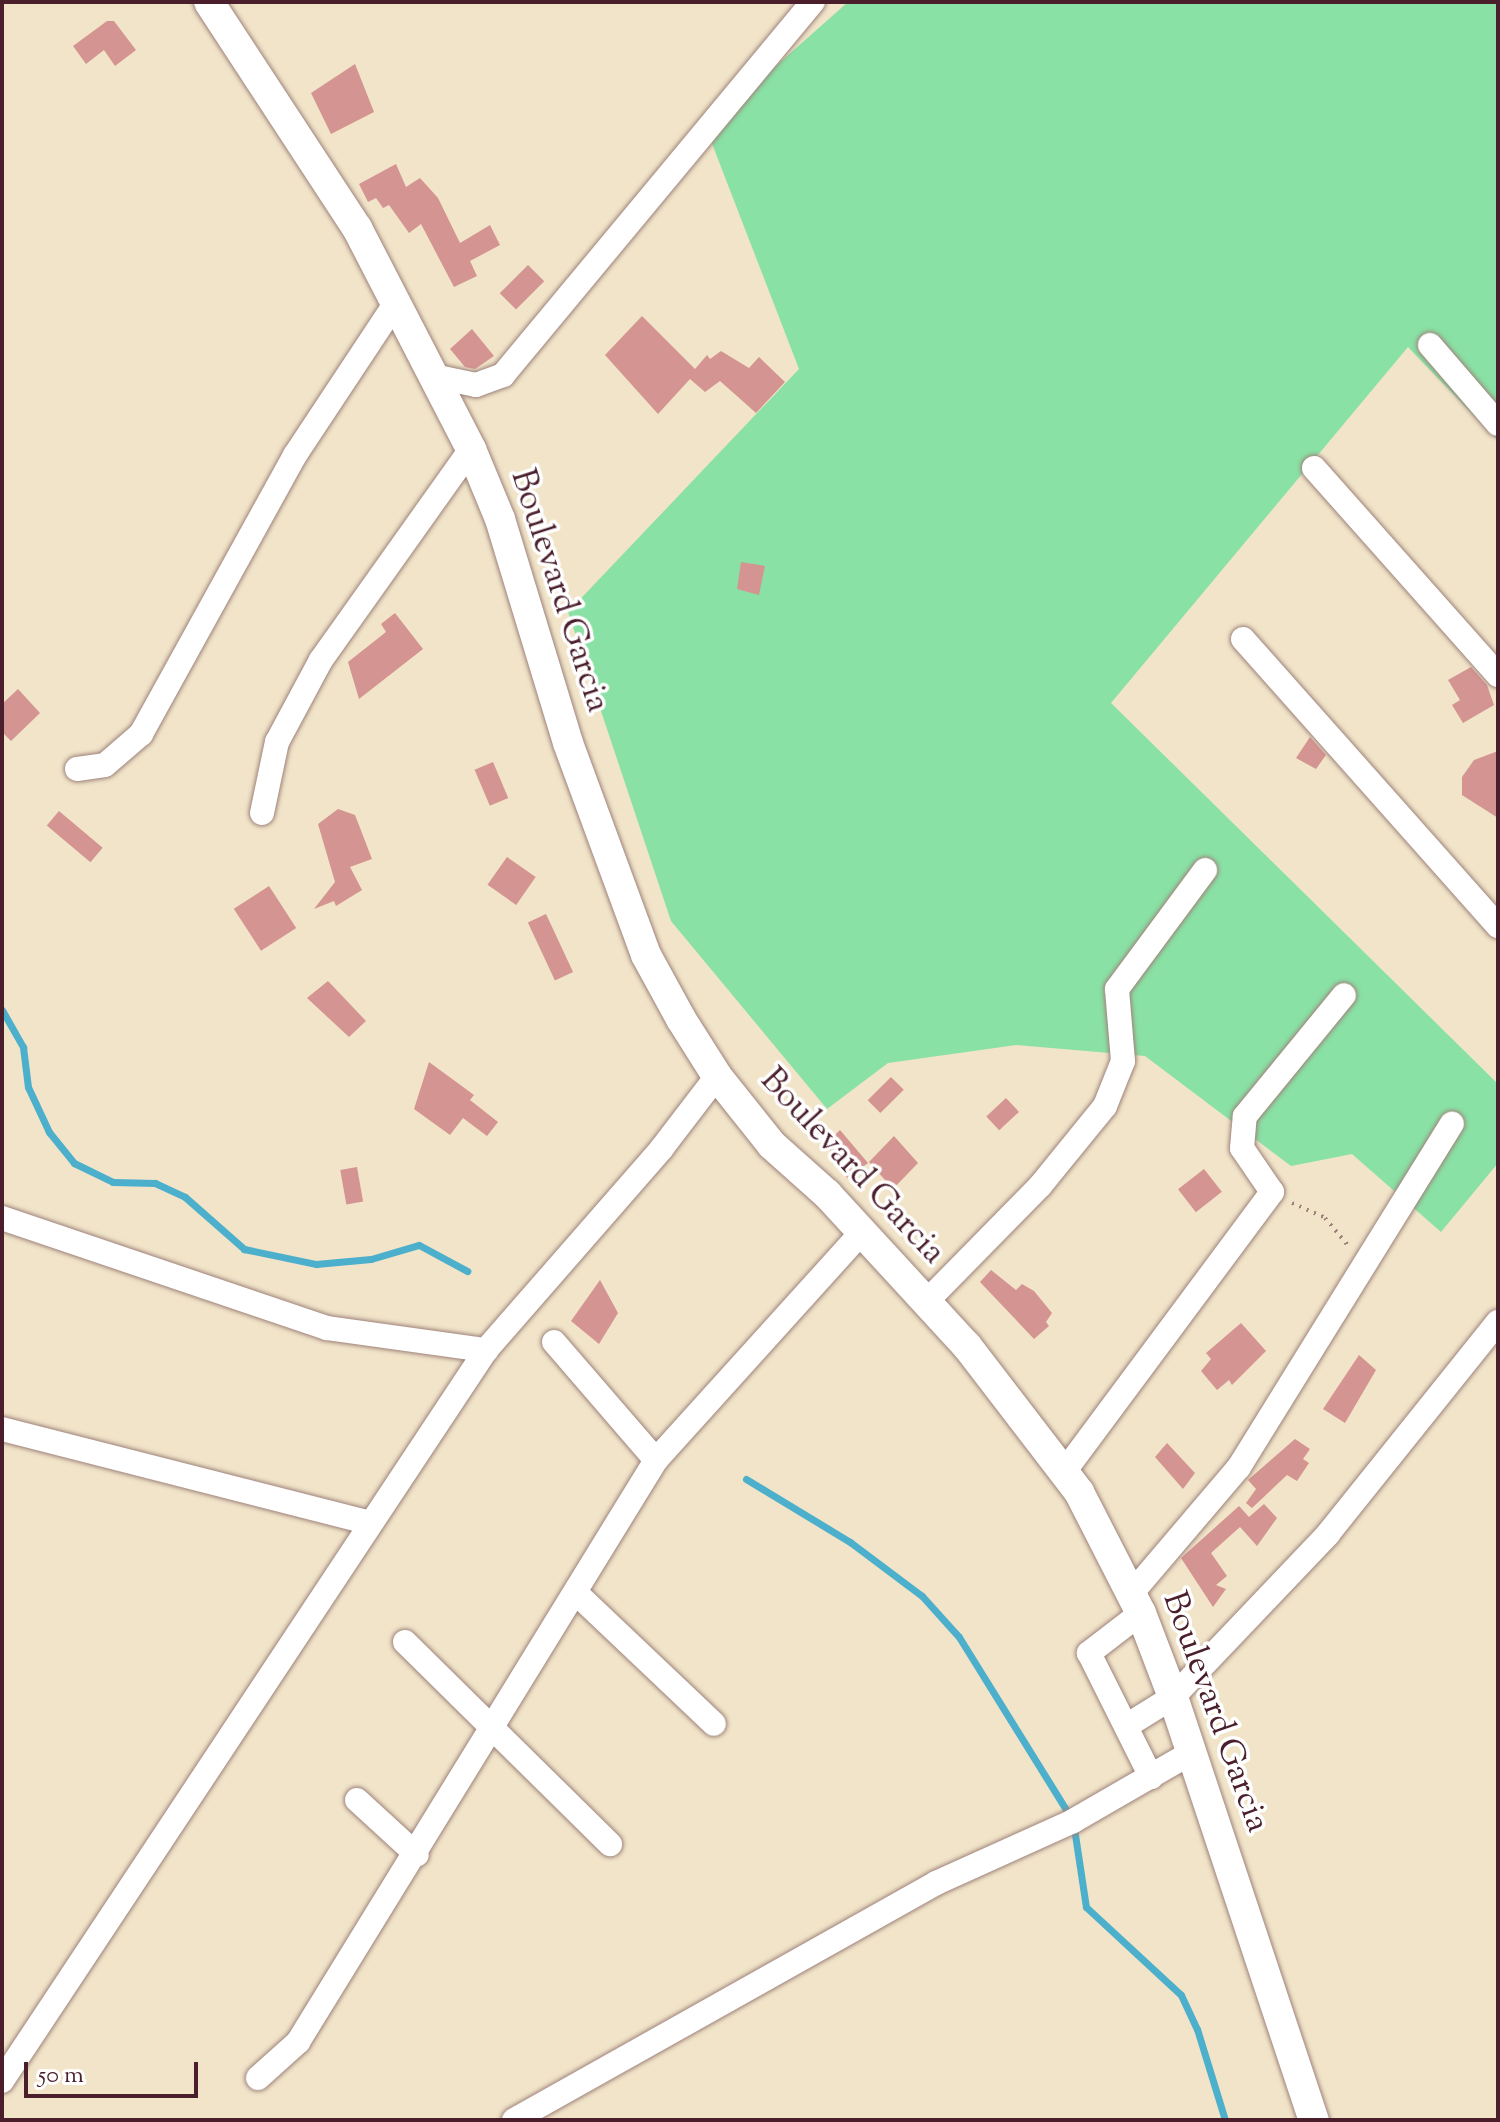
<!DOCTYPE html>
<style>
body{margin:0}
#map{position:relative;width:1500px;height:2122px;overflow:hidden;background:#f1e4c9;font-family:"Sorts Mill Goudy",serif}
div>[style]{position:absolute}
.green>*{inset:0;background:#89e1a5}
.stream>*{height:7px;margin:-3.5px;padding:0 3.5px;transform-origin:3.5px;border-radius:3.5px;background:#4cafcb}
.building>*{inset:0;background:#d49492;transform-origin:0 0}
.path>*{height:4px;margin-top:-2px;transform-origin:0;background:repeating-linear-gradient(90deg,#9e827a 0 2px,transparent 0 8px)}
.roads{filter:drop-shadow(0 0 2px #9e827a) drop-shadow(0 0 2px #9e827a)}
.minor>*{height:24px;margin:-12px;padding:0 12px;transform-origin:12px;border-radius:12px;background:#fff}
.major>*{height:30px;margin:-15px;padding:0 15px;transform-origin:15px;border-radius:15px;background:#fff}
span{translate:-50% -50%;white-space:nowrap;text-align:center;line-height:1.15;-webkit-text-stroke:7px #fff;paint-order:stroke}
.street-label{font-size:34px;color:#4a1f2b}
.frame{position:absolute;inset:0;border:4px solid #4a1f2b;pointer-events:none}
.scale{position:absolute;left:24px;top:2062px;width:174px;height:36px;box-sizing:border-box;border:4px solid #4a1f2b;border-top:0;padding-left:10px;font-size:24px;line-height:28px;white-space:nowrap;color:#4a1f2b;-webkit-text-stroke:6px #fff;paint-order:stroke}
</style>
<div id="map">
<div class="green">
<i style="clip-path:polygon(848px 2px,1498px 2px,1498px 441px,1408px 347px,1111px 703px,1498px 1084px,1498px 1163px,1441px 1232px,1352px 1154px,1291px 1166px,1145px 1056px,1016px 1045px,888px 1063px,827px 1109px,671px 921px,568px 612px,799px 369px,706px 128px)"></i>
</div>
<div class="stream">
<i style="left:2px;top:1010px;width:43px;rotate:60.4deg"></i>
<i style="left:23px;top:1047px;width:40px;rotate:82.9deg"></i>
<i style="left:28px;top:1087px;width:50px;rotate:65deg"></i>
<i style="left:49px;top:1132px;width:40px;rotate:51deg"></i>
<i style="left:74px;top:1163px;width:43px;rotate:26deg"></i>
<i style="left:113px;top:1182px;width:42px;rotate:1.4deg"></i>
<i style="left:155px;top:1183px;width:33px;rotate:25deg"></i>
<i style="left:185px;top:1197px;width:79px;rotate:41.4deg"></i>
<i style="left:244px;top:1249px;width:74px;rotate:11.8deg"></i>
<i style="left:316px;top:1264px;width:55px;rotate:-5.2deg"></i>
<i style="left:371px;top:1259px;width:50px;rotate:-16.3deg"></i>
<i style="left:419px;top:1245px;width:55px;rotate:28.4deg"></i>
<i style="left:746px;top:1479px;width:122px;rotate:31.2deg"></i>
<i style="left:850px;top:1542px;width:90px;rotate:36.9deg"></i>
<i style="left:922px;top:1596px;width:55px;rotate:47.9deg"></i>
<i style="left:959px;top:1637px;width:211px;rotate:58.2deg"></i>
<i style="left:1074px;top:1828px;width:80px;rotate:81.4deg"></i>
<i style="left:1086px;top:1907px;width:129px;rotate:42.8deg"></i>
<i style="left:1181px;top:1995px;width:38px;rotate:65deg"></i>
<i style="left:1197px;top:2029px;width:95px;rotate:72.9deg"></i>
</div>
<div class="building">
<i style="clip-path:polygon(107px 21px,114px 21px,136px 50px,115px 66px,104px 50px,86px 64px,73px 46px)"></i>
<i style="clip-path:polygon(355px 64px,374px 112px,331px 134px,311px 93px)"></i>
<i style="clip-path:polygon(396px 164px,406px 187px,420px 178px,438px 198px,460px 243px,490px 225px,500px 245px,470px 261px,477px 276px,454px 287px,421px 224px,409px 233px,389px 205px,383px 208px,376px 198px,368px 202px,359px 184px)"></i>
<i style="left:528px;top:265px;width:23px;height:40px;rotate:45deg"></i>
<i style="clip-path:polygon(642px 316px,695px 369px,707px 355px,710px 359px,721px 351px,749px 368px,759px 357px,785px 382px,756px 413px,720px 381px,705px 392px,690px 379px,658px 414px,605px 355px)"></i>
<i style="clip-path:polygon(472px 329px,494px 356px,475px 369px,465px 367px,450px 349px)"></i>
<i style="clip-path:polygon(741px 562px,765px 566px,759px 595px,737px 589px)"></i>
<i style="clip-path:polygon(395px 613px,423px 649px,359px 699px,348px 662px,386px 632px,381px 624px)"></i>
<i style="clip-path:polygon(1471px 667px,1487px 685px,1494px 705px,1463px 723px,1452px 705px,1460px 700px,1448px 680px)"></i>
<i style="clip-path:polygon(18px 689px,40px 713px,11px 741px,2px 732px,2px 704px)"></i>
<i style="clip-path:polygon(1310px 737px,1326px 755px,1316px 769px,1296px 758px)"></i>
<i style="clip-path:polygon(1498px 751px,1498px 818px,1462px 795px,1462px 777px,1474px 760px)"></i>
<i style="left:493px;top:762px;width:39px;height:20px;rotate:67deg"></i>
<i style="clip-path:polygon(338px 809px,355px 815px,372px 859px,350px 867px,362px 890px,336px 906px,334px 901px,314px 909px,335px 882px,318px 824px)"></i>
<i style="left:59px;top:811px;width:57px;height:19px;rotate:40deg"></i>
<i style="left:507px;top:857px;width:35px;height:34px;rotate:35deg"></i>
<i style="left:269px;top:886px;width:50px;height:42px;rotate:57deg"></i>
<i style="left:546px;top:914px;width:64px;height:20px;rotate:65deg"></i>
<i style="clip-path:polygon(328px 981px,366px 1021px,349px 1037px,307px 998px)"></i>
<i style="clip-path:polygon(429px 1062px,474px 1095px,470px 1100px,498px 1122px,487px 1136px,463px 1118px,450px 1135px,414px 1109px)"></i>
<i style="left:891px;top:1077px;width:18px;height:33px;rotate:45deg"></i>
<i style="left:1006px;top:1098px;width:19px;height:27px;rotate:47deg"></i>
<i style="clip-path:polygon(840px 1130px,868px 1163px,847px 1178px,826px 1144px)"></i>
<i style="clip-path:polygon(894px 1136px,918px 1163px,893px 1189px,869px 1162px)"></i>
<i style="left:357px;top:1167px;width:35px;height:17px;rotate:80deg"></i>
<i style="left:1204px;top:1169px;width:29px;height:33px;rotate:52deg"></i>
<i style="clip-path:polygon(991px 1270px,1016px 1290px,1022px 1284px,1034px 1291px,1052px 1313px,1046px 1322px,1049px 1326px,1034px 1339px,980px 1282px)"></i>
<i style="clip-path:polygon(600px 1280px,618px 1313px,599px 1344px,571px 1321px)"></i>
<i style="clip-path:polygon(1241px 1323px,1266px 1351px,1232px 1385px,1229px 1380px,1217px 1390px,1201px 1371px,1211px 1359px,1206px 1353px)"></i>
<i style="clip-path:polygon(1359px 1355px,1376px 1370px,1345px 1423px,1323px 1409px)"></i>
<i style="clip-path:polygon(1295px 1439px,1310px 1449px,1303px 1459px,1309px 1463px,1297px 1481px,1287px 1475px,1252px 1508px,1246px 1503px,1256px 1489px,1248px 1480px)"></i>
<i style="clip-path:polygon(1167px 1443px,1195px 1473px,1183px 1489px,1155px 1457px)"></i>
<i style="clip-path:polygon(1264px 1504px,1277px 1518px,1257px 1546px,1240px 1527px,1211px 1553px,1227px 1576px,1216px 1585px,1226px 1589px,1213px 1607px,1181px 1558px,1239px 1506px,1249px 1517px)"></i>
</div>
<div class="path">
<i style="left:1292px;top:1203px;width:36px;rotate:24deg"></i>
<i style="left:1325px;top:1218px;width:38px;rotate:50deg"></i>
</div>
<div class="roads">
<div class="minor">
<i style="left:1430px;top:345px;width:104px;rotate:49.3deg"></i>
<i style="left:433px;top:376px;width:44px;rotate:11.8deg"></i>
<i style="left:476px;top:385px;width:29px;rotate:-20deg"></i>
<i style="left:503px;top:375px;width:485px;rotate:-50.3deg"></i>
<i style="left:1314px;top:468px;width:277px;rotate:48.4deg"></i>
<i style="left:1243px;top:639px;width:384px;rotate:48.4deg"></i>
<i style="left:77px;top:769px;width:28px;rotate:-8deg"></i>
<i style="left:105px;top:765px;width:48px;rotate:-40.7deg"></i>
<i style="left:141px;top:734px;width:319px;rotate:-61.1deg"></i>
<i style="left:295px;top:455px;width:181px;rotate:-56.5deg"></i>
<i style="left:262px;top:813px;width:73px;rotate:-78.1deg"></i>
<i style="left:277px;top:742px;width:93px;rotate:-61.8deg"></i>
<i style="left:321px;top:660px;width:259px;rotate:-54.6deg"></i>
<i style="left:2px;top:1218px;width:343px;rotate:18.7deg"></i>
<i style="left:327px;top:1328px;width:161px;rotate:7.9deg"></i>
<i style="left:486px;top:1350px;width:268px;rotate:-48.9deg"></i>
<i style="left:662px;top:1148px;width:91px;rotate:-52.6deg"></i>
<i style="left:926px;top:1302px;width:163px;rotate:-45.5deg"></i>
<i style="left:1040px;top:1186px;width:103px;rotate:-50.9deg"></i>
<i style="left:1105px;top:1106px;width:48px;rotate:-68.2deg"></i>
<i style="left:1123px;top:1061px;width:72px;rotate:-94.8deg"></i>
<i style="left:1117px;top:989px;width:148px;rotate:-53.5deg"></i>
<i style="left:554px;top:1342px;width:156px;rotate:49.2deg"></i>
<i style="left:2px;top:1429px;width:377px;rotate:14.3deg"></i>
<i style="left:1064px;top:1472px;width:349px;rotate:-53.4deg"></i>
<i style="left:1272px;top:1192px;width:53px;rotate:-124.3deg"></i>
<i style="left:1242px;top:1148px;width:32px;rotate:-85deg"></i>
<i style="left:1245px;top:1116px;width:156px;rotate:-50.7deg"></i>
<i style="left:576px;top:1593px;width:190px;rotate:43.5deg"></i>
<i style="left:1131px;top:1594px;width:167px;rotate:-49.6deg"></i>
<i style="left:1239px;top:1467px;width:404px;rotate:-58.2deg"></i>
<i style="left:1141px;top:1613px;width:66px;rotate:142.4deg"></i>
<i style="left:1089px;top:1653px;width:139px;rotate:63.4deg"></i>
<i style="left:405px;top:1642px;width:288px;rotate:44.6deg"></i>
<i style="left:1128px;top:1725px;width:53px;rotate:-31.9deg"></i>
<i style="left:1173px;top:1697px;width:225px;rotate:-46.4deg"></i>
<i style="left:1328px;top:1534px;width:272px;rotate:-51.3deg"></i>
<i style="left:357px;top:1800px;width:81px;rotate:42.5deg"></i>
<i style="left:258px;top:2078px;width:54px;rotate:-42deg"></i>
<i style="left:298px;top:2042px;width:683px;rotate:-58.4deg"></i>
<i style="left:656px;top:1460px;width:307px;rotate:-47.9deg"></i>
<i style="left:2px;top:2081px;width:877px;rotate:-56.49deg"></i>
<i style="left:514px;top:2120px;width:484px;rotate:-29.3deg"></i>
<i style="left:936px;top:1883px;width:150px;rotate:-24.3deg"></i>
<i style="left:1073px;top:1821px;width:136px;rotate:-30deg"></i>
</div>
<div class="major">
<i style="left:209px;top:2px;width:270px;rotate:56.8deg"></i>
<i style="left:357px;top:228px;width:249px;rotate:62.7deg"></i>
<i style="left:471px;top:449px;width:76px;rotate:67.5deg"></i>
<i style="left:500px;top:519px;width:234px;rotate:73.1deg"></i>
<i style="left:568px;top:743px;width:226px;rotate:69.8deg"></i>
<i style="left:646px;top:955px;width:73px;rotate:61.3deg"></i>
<i style="left:681px;top:1019px;width:67px;rotate:57.7deg"></i>
<i style="left:717px;top:1076px;width:88px;rotate:51.4deg"></i>
<i style="left:772px;top:1145px;width:74px;rotate:41.7deg"></i>
<i style="left:827px;top:1194px;width:207px;rotate:47.4deg"></i>
<i style="left:967px;top:1346px;width:184px;rotate:52.5deg"></i>
<i style="left:1079px;top:1492px;width:136px;rotate:62.9deg"></i>
<i style="left:1141px;top:1613px;width:90px;rotate:69.1deg"></i>
<i style="left:1173px;top:1697px;width:446px;rotate:71.6deg"></i>
</div>
</div>
<div class="street-label">
<span style="left:559px;top:591px;rotate:72deg">Boulevard Garcia</span>
<span style="left:852px;top:1167px;rotate:47deg">Boulevard Garcia</span>
<span style="left:1215px;top:1712px;rotate:70deg">Boulevard Garcia</span>
</div>
<div class="frame"></div>
<div class="scale">50 m</div>
</div>
